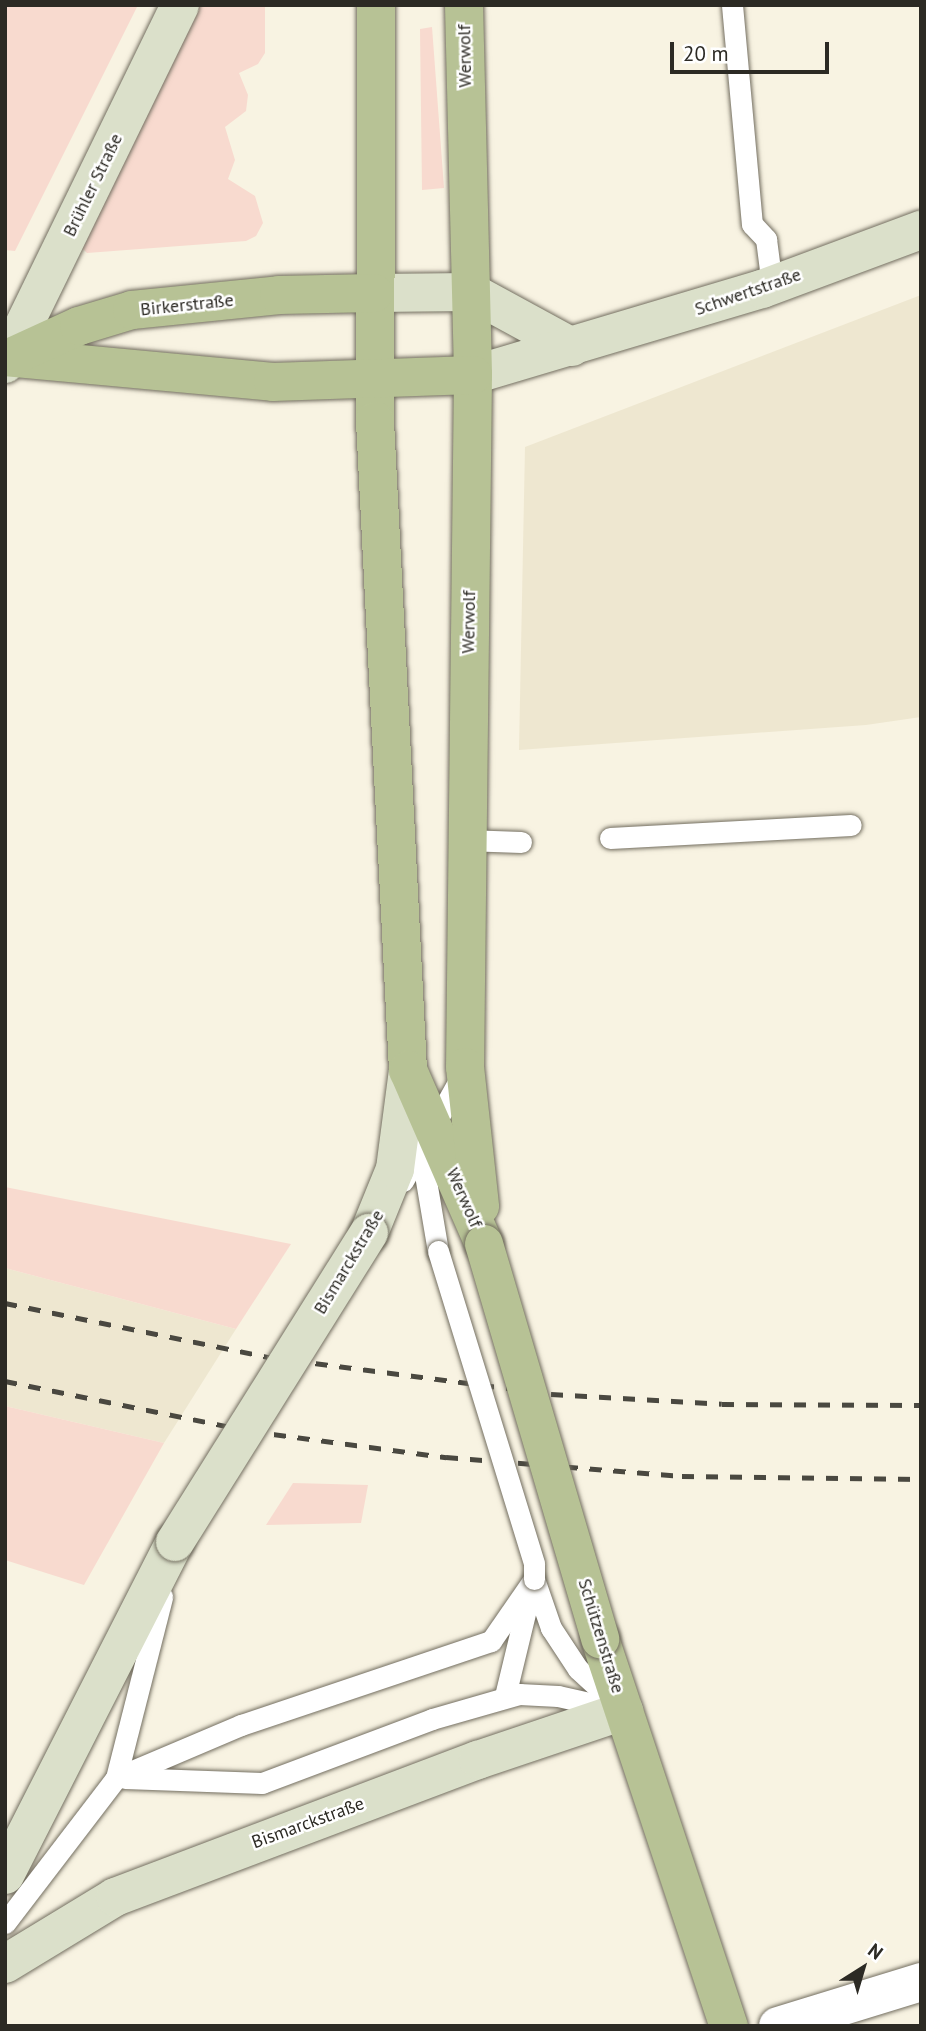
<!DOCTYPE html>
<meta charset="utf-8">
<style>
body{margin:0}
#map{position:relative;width:926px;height:2031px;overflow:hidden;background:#f8f3e2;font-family:"PT Sans",sans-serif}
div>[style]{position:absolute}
.built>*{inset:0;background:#eee7d0}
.green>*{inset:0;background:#f8dacf}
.roads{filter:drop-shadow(0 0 2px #736e60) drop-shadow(0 0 2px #736e60)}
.lane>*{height:21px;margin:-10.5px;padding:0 10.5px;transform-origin:10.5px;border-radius:10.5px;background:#fff}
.street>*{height:38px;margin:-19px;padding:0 19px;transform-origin:19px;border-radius:19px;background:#fff}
.secondary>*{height:38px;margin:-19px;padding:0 19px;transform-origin:19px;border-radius:19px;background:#dbe0ca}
.primary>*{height:38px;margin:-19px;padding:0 19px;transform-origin:19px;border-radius:19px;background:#b7c295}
.rail>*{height:5px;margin-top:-2.5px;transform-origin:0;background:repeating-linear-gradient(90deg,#4a4840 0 12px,transparent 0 24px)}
.bridges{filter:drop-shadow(0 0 2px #736e60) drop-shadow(0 0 2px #736e60)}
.lane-bridge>*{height:21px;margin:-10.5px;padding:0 10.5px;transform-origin:10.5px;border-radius:10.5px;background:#fff}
.secondary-bridge>*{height:38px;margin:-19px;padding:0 19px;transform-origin:19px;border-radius:19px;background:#dbe0ca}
.primary-bridge>*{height:38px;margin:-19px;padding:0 19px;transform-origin:19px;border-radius:19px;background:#b7c295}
span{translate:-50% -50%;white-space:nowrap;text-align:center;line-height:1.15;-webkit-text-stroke:5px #fff;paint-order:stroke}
.street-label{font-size:18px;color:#2c2a24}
.frame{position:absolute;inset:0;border:7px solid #2c2a24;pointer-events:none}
.north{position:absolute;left:828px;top:1933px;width:70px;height:70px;-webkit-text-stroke:5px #fff;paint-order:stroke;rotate:37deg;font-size:19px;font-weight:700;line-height:28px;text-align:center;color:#2c2a24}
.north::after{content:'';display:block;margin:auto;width:24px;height:32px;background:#2c2a24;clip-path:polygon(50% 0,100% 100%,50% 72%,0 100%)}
.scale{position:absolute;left:670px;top:42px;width:159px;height:32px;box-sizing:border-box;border:4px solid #2c2a24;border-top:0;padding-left:9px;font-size:21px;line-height:24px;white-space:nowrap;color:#2c2a24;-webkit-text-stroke:5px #fff;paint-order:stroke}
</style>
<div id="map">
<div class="built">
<i style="clip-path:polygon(921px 295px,921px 717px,866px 725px,519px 750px,525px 447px)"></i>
<i style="clip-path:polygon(5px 1268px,236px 1329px,164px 1443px,5px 1406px)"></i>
</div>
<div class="green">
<i style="clip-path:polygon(5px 5px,138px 5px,15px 251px,5px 250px)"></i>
<i style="clip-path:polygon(197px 5px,265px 5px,265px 53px,258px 64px,239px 73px,248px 95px,246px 111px,225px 127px,235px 160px,228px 179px,255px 196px,263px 223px,256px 236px,246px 241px,87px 253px,80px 246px)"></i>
<i style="clip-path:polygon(432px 27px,444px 188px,422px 190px,420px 29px)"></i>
<i style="clip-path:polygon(5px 1187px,291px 1244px,236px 1329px,5px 1268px)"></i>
<i style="clip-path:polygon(5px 1406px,164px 1443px,84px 1585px,5px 1560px)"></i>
<i style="clip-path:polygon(293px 1483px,368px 1485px,361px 1523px,266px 1525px)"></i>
</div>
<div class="roads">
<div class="lane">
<i style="left:732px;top:5px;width:220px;rotate:84.8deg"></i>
<i style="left:752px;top:224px;width:21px;rotate:47deg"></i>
<i style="left:766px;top:239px;width:46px;rotate:82.6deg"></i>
<i style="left:610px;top:838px;width:241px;rotate:-3.1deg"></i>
<i style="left:465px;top:840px;width:56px;rotate:2deg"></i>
<i style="left:420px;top:1145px;width:108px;rotate:80.4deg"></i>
<i style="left:403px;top:1181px;width:121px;rotate:-60.9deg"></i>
<i style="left:534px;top:1579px;width:52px;rotate:70.9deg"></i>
<i style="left:551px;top:1628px;width:49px;rotate:56.6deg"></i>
<i style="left:578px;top:1669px;width:50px;rotate:42.6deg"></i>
<i style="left:505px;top:1696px;width:106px;rotate:-76.4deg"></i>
<i style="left:116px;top:1778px;width:187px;rotate:-75.7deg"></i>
<i style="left:125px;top:1778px;width:137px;rotate:2.1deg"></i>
<i style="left:262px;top:1783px;width:182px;rotate:-20.6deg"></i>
<i style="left:432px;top:1719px;width:91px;rotate:-16deg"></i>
<i style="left:519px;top:1694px;width:39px;rotate:3deg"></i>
<i style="left:558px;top:1696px;width:58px;rotate:12.8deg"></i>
<i style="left:5px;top:1923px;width:183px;rotate:-52.6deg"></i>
<i style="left:116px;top:1778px;width:136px;rotate:-23deg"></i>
<i style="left:241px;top:1725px;width:264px;rotate:-18.6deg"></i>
<i style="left:491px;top:1641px;width:75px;rotate:-55.3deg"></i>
</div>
<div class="street">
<i style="left:778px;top:2026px;width:150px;rotate:-17.1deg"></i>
</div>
<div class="secondary">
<i style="left:374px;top:293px;width:97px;rotate:-0.6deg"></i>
<i style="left:471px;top:292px;width:115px;rotate:28.6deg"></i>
<i style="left:5px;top:364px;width:399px;rotate:-64deg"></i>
<i style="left:473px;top:375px;width:302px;rotate:-16.6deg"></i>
<i style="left:762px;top:289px;width:170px;rotate:-20.4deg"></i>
<i style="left:369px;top:1233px;width:69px;rotate:-67.9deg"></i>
<i style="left:395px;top:1169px;width:100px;rotate:-82.5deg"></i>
<i style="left:5px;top:1875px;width:374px;rotate:-63deg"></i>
<i style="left:5px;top:1964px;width:129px;rotate:-31.3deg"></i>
<i style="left:115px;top:1897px;width:388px;rotate:-20.7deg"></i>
<i style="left:478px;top:1760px;width:154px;rotate:-18.6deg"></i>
</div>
<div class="primary">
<i style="left:376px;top:5px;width:416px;rotate:90.1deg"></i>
<i style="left:375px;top:421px;width:650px;rotate:87.09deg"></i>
<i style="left:408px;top:1070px;width:190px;rotate:66.4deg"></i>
<i style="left:464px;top:5px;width:370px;rotate:88.6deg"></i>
<i style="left:473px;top:375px;width:692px;rotate:90.66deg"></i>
<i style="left:465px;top:1067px;width:140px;rotate:83.8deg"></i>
<i style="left:5px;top:357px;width:269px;rotate:5.3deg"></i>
<i style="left:273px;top:382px;width:200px;rotate:-2deg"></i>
<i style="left:11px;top:357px;width:75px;rotate:-24.5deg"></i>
<i style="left:79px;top:326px;width:55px;rotate:-16.8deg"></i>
<i style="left:132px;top:310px;width:148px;rotate:-5.8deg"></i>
<i style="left:279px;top:295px;width:95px;rotate:-1.2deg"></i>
<i style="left:600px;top:1639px;width:408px;rotate:71.6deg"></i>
</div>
</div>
<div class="rail">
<i style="left:5px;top:1303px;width:268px;rotate:11.6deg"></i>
<i style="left:268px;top:1357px;width:285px;rotate:7.4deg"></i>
<i style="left:551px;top:1394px;width:171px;rotate:3.3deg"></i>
<i style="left:722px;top:1404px;width:199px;rotate:0.3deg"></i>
<i style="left:5px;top:1381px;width:250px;rotate:11.5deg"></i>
<i style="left:250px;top:1431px;width:198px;rotate:7.6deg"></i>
<i style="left:446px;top:1457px;width:237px;rotate:4.6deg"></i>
<i style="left:682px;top:1476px;width:239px;rotate:0.7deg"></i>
</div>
<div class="bridges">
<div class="lane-bridge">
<i style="left:438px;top:1251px;width:327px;rotate:72.9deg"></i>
<i style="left:534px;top:1564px;width:15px;rotate:90deg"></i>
</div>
<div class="secondary-bridge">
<i style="left:175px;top:1542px;width:365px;rotate:-57.9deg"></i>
</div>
<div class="primary-bridge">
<i style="left:484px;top:1244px;width:412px;rotate:73.6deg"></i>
</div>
</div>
<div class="street-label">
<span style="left:465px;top:56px;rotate:-91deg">Werwolf</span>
<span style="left:93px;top:185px;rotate:-64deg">Brühler Straße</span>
<span style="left:748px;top:292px;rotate:-19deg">Schwertstraße</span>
<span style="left:187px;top:305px;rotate:-6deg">Birkerstraße</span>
<span style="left:469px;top:622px;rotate:-89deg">Werwolf</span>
<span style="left:464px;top:1198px;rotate:66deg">Werwolf</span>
<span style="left:349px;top:1262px;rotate:-59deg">Bismarckstraße</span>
<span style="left:601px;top:1636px;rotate:73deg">Schützenstraße</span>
<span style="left:308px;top:1823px;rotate:-20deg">Bismarckstraße</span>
</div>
<div class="frame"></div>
<div class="north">N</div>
<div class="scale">20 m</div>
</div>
